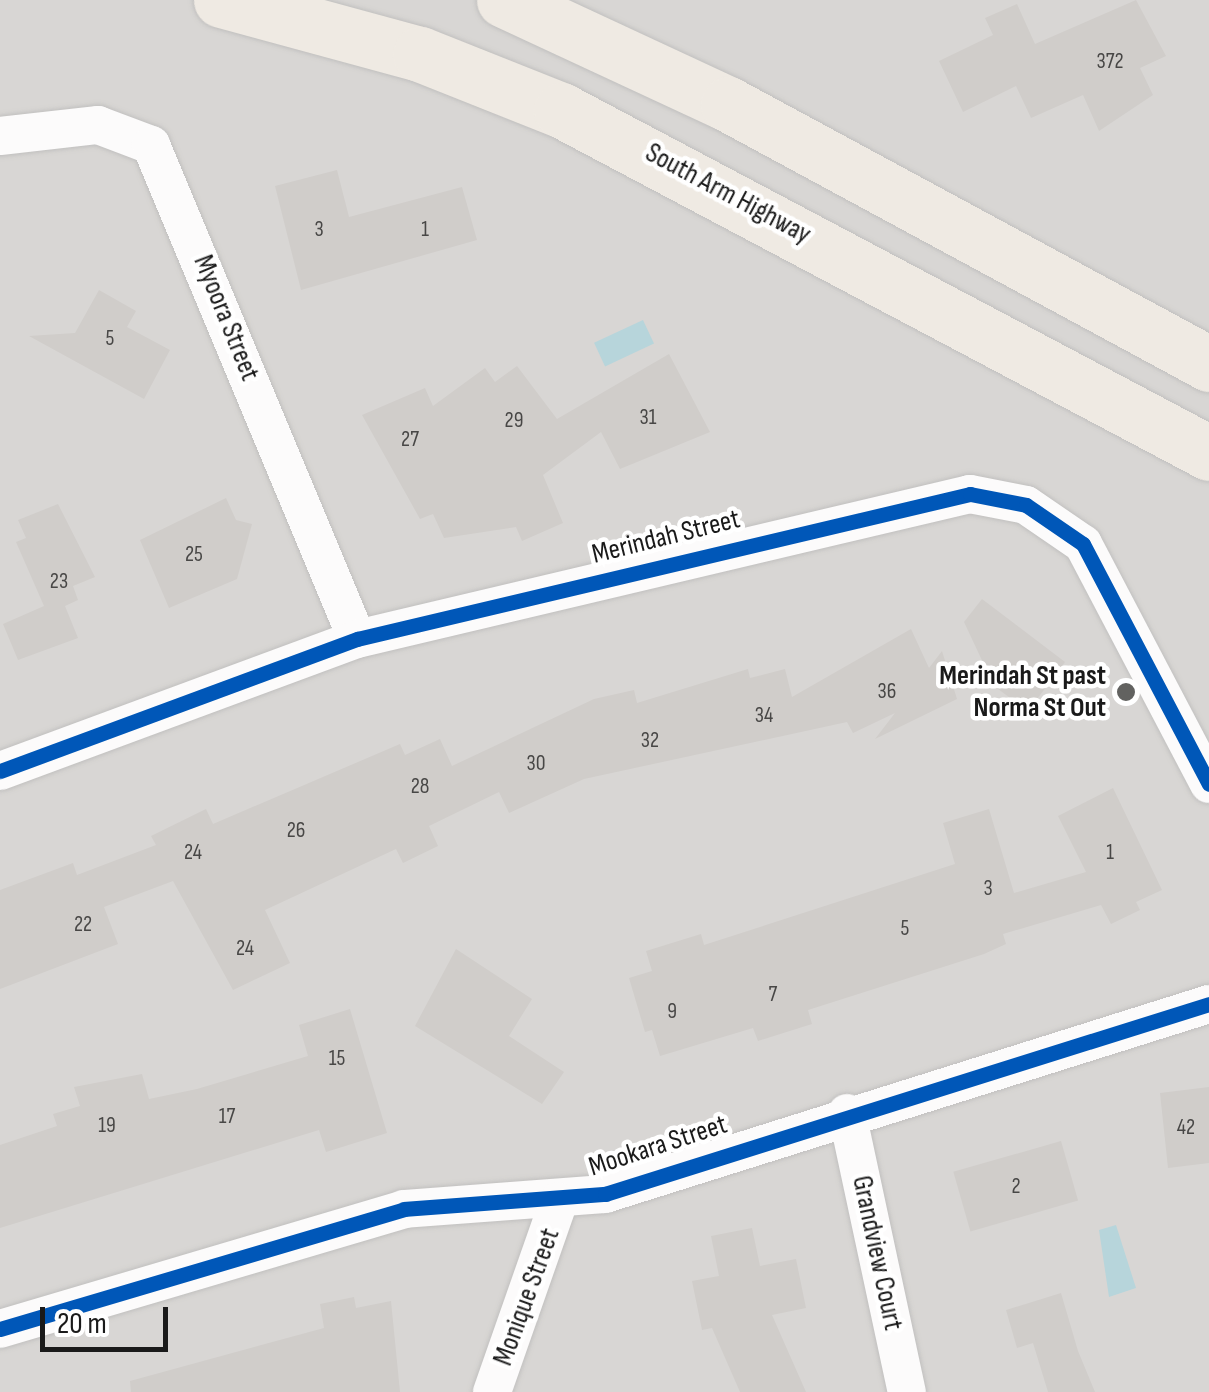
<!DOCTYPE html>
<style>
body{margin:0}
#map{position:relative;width:1209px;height:1392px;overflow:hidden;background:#e9e7e3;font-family:"Sofia Sans Condensed",sans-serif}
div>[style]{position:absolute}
.residential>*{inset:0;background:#d8d6d4;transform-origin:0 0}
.water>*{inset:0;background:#b7d5db;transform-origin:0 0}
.building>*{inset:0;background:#d0cdca;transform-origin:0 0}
.roads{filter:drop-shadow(0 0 2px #c1c0bf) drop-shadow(0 0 2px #c1c0bf)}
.street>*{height:38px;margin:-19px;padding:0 19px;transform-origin:19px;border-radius:19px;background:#fcfbfb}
.primary>*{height:55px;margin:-27.5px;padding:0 27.5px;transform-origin:27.5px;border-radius:27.5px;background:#efeae3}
.cycleway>*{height:15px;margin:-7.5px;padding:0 7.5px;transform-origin:7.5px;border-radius:7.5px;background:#0057b8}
.dots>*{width:28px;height:28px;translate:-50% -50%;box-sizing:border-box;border:5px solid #fff;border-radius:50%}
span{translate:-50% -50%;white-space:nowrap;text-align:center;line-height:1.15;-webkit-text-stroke:9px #fff;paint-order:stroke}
.number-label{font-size:22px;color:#484746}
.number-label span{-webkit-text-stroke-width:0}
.street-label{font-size:28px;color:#1a1a1a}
.poi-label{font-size:28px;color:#1a1a1a;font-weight:700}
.right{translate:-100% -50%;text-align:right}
.scale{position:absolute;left:40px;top:1307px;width:128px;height:45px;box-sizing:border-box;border:5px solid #1a1a1a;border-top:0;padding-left:12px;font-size:30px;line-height:35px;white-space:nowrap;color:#1a1a1a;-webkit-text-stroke:8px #fff;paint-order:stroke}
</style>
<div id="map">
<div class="residential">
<i style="left:0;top:0;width:1209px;height:1392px"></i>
</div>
<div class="water">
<i style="left:643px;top:320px;width:26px;height:54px;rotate:65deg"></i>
<i style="clip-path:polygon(1116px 1225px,1136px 1288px,1109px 1297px,1099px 1230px)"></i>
</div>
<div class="building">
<i style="clip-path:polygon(1136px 0,1166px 56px,1140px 68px,1153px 95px,1099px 131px,1083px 95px,1031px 118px,1016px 86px,963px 112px,939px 61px,993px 35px,985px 18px,1017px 4px,1035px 44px)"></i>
<i style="clip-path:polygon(337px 170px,349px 217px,462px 187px,477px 240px,301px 290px,275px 186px)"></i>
<i style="clip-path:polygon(99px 290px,136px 311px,127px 327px,170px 350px,144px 399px,29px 336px,75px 333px)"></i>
<i style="clip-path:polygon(669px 354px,710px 432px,620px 469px,601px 432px,543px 475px,563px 523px,522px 541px,516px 527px,444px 538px,433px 514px,420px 519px,362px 415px,425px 388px,433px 406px,485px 368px,495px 382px,517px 366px,557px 419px)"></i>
<i style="clip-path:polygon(226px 498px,236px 520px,252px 524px,237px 579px,169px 608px,140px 540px)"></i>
<i style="clip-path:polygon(58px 504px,95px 577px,73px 586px,78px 600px,65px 606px,78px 638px,18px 660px,3px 624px,44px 606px,16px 542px,26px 538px,18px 520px)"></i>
<i style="clip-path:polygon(982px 599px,1065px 662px,1028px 711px,994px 686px,964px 622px)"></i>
<i style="clip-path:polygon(911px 629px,929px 668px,942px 651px,957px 699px,875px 739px,895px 713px,853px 733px,847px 722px,584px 779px,509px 813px,499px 792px,429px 826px,438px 846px,403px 863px,396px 849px,265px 910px,290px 963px,233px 990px,173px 881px,104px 907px,118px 944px,0 989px,0 890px,73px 863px,77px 875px,156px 845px,151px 836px,206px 809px,213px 824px,400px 744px,405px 755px,440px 739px,452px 766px,594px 699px,634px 690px,637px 703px,748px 669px,750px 678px,785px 669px,792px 697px)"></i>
<i style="clip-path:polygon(1113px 788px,1162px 890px,1136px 902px,1140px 910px,1111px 924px,1101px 905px,1003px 934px,1006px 944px,984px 954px,808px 1010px,812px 1024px,758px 1041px,753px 1028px,660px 1056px,652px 1030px,645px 1032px,629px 978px,652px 971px,646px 951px,701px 934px,704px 945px,955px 864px,943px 823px,989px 809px,1014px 893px,1086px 872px,1058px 816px)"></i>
<i style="clip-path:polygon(456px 949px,532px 999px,509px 1036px,564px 1072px,542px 1104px,415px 1026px)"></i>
<i style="clip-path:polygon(350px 1009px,387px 1133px,326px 1152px,319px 1130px,0 1228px,0 1145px,57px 1126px,53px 1114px,80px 1106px,74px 1087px,142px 1074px,149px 1099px,197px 1089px,308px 1056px,299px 1025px)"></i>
<i style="clip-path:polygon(1209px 1087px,1209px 1163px,1168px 1168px,1160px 1093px)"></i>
<i style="left:1061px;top:1141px;width:62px;height:112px;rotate:74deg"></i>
<i style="clip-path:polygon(752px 1228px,760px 1266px,796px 1259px,806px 1308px,772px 1315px,806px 1392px,740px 1392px,712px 1328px,702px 1330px,692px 1281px,719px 1276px,711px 1236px)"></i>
<i style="clip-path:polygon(1061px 1293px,1078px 1351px,1095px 1392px,1048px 1392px,1033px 1343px,1017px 1348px,1006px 1310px)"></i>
<i style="clip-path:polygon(354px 1297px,356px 1308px,391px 1301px,400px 1392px,131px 1392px,130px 1381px,324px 1328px,320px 1304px)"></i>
</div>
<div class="roads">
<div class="street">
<i style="left:0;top:136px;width:99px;rotate:-6.4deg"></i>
<i style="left:98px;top:125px;width:57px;rotate:20.7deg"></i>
<i style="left:151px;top:145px;width:535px;rotate:67.36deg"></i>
<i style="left:0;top:771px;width:381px;rotate:-20.3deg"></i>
<i style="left:357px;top:639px;width:630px;rotate:-13.31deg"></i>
<i style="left:970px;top:494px;width:57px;rotate:11.1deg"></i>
<i style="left:1026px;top:505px;width:69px;rotate:34.4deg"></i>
<i style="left:1083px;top:544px;width:271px;rotate:62.3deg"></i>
<i style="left:847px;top:1113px;width:285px;rotate:77.9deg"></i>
<i style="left:0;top:1329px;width:421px;rotate:-16.5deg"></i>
<i style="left:404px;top:1209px;width:202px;rotate:-4.3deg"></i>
<i style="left:605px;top:1194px;width:633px;rotate:-17.46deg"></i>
<i style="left:492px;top:1392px;width:202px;rotate:-70.7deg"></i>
</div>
<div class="primary">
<i style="left:221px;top:0;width:206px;rotate:15.2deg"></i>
<i style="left:420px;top:54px;width:152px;rotate:21.7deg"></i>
<i style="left:561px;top:110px;width:733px;rotate:27.89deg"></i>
<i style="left:504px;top:0;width:247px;rotate:24.9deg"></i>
<i style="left:728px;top:104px;width:547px;rotate:28.39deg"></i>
</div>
</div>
<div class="cycleway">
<i style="left:0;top:771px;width:381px;rotate:-20.3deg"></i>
<i style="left:357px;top:639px;width:630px;rotate:-13.31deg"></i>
<i style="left:970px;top:494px;width:57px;rotate:11.1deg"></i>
<i style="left:1026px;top:505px;width:69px;rotate:34.4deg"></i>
<i style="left:1083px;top:544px;width:271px;rotate:62.3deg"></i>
<i style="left:0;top:1329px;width:421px;rotate:-16.5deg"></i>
<i style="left:404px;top:1209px;width:202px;rotate:-4.3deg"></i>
<i style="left:605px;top:1194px;width:633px;rotate:-17.46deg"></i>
</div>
<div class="dots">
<i style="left:1126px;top:692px;background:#626260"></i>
</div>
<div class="number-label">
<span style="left:1110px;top:62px">372</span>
<span style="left:319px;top:230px">3</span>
<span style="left:425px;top:230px">1</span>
<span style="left:110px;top:339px">5</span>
<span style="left:648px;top:418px">31</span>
<span style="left:514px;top:421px">29</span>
<span style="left:410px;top:440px">27</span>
<span style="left:194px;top:555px">25</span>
<span style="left:59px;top:582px">23</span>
<span style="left:887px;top:692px">36</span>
<span style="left:764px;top:716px">34</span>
<span style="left:650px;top:741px">32</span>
<span style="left:536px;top:764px">30</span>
<span style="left:420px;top:787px">28</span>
<span style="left:296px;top:831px">26</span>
<span style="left:193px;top:853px">24</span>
<span style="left:1110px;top:853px">1</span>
<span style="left:988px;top:889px">3</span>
<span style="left:83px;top:925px">22</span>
<span style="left:905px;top:929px">5</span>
<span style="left:245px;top:949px">24</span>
<span style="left:773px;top:995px">7</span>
<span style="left:672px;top:1012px">9</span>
<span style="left:337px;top:1059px">15</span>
<span style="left:227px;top:1117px">17</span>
<span style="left:107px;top:1126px">19</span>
<span style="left:1186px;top:1128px">42</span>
<span style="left:1016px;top:1187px">2</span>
</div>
<div class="street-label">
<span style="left:728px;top:194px;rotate:28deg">South Arm Highway</span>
<span style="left:226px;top:318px;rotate:68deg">Myoora Street</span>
<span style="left:666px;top:537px;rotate:-14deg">Merindah Street</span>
<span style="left:658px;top:1146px;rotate:-18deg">Mookara Street</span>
<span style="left:877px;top:1253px;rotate:78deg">Grandview Court</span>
<span style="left:527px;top:1297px;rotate:-70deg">Monique Street</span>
</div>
<div class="poi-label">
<span class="right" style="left:1106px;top:692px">Merindah St past<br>Norma St Out</span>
</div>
<div class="scale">20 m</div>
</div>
